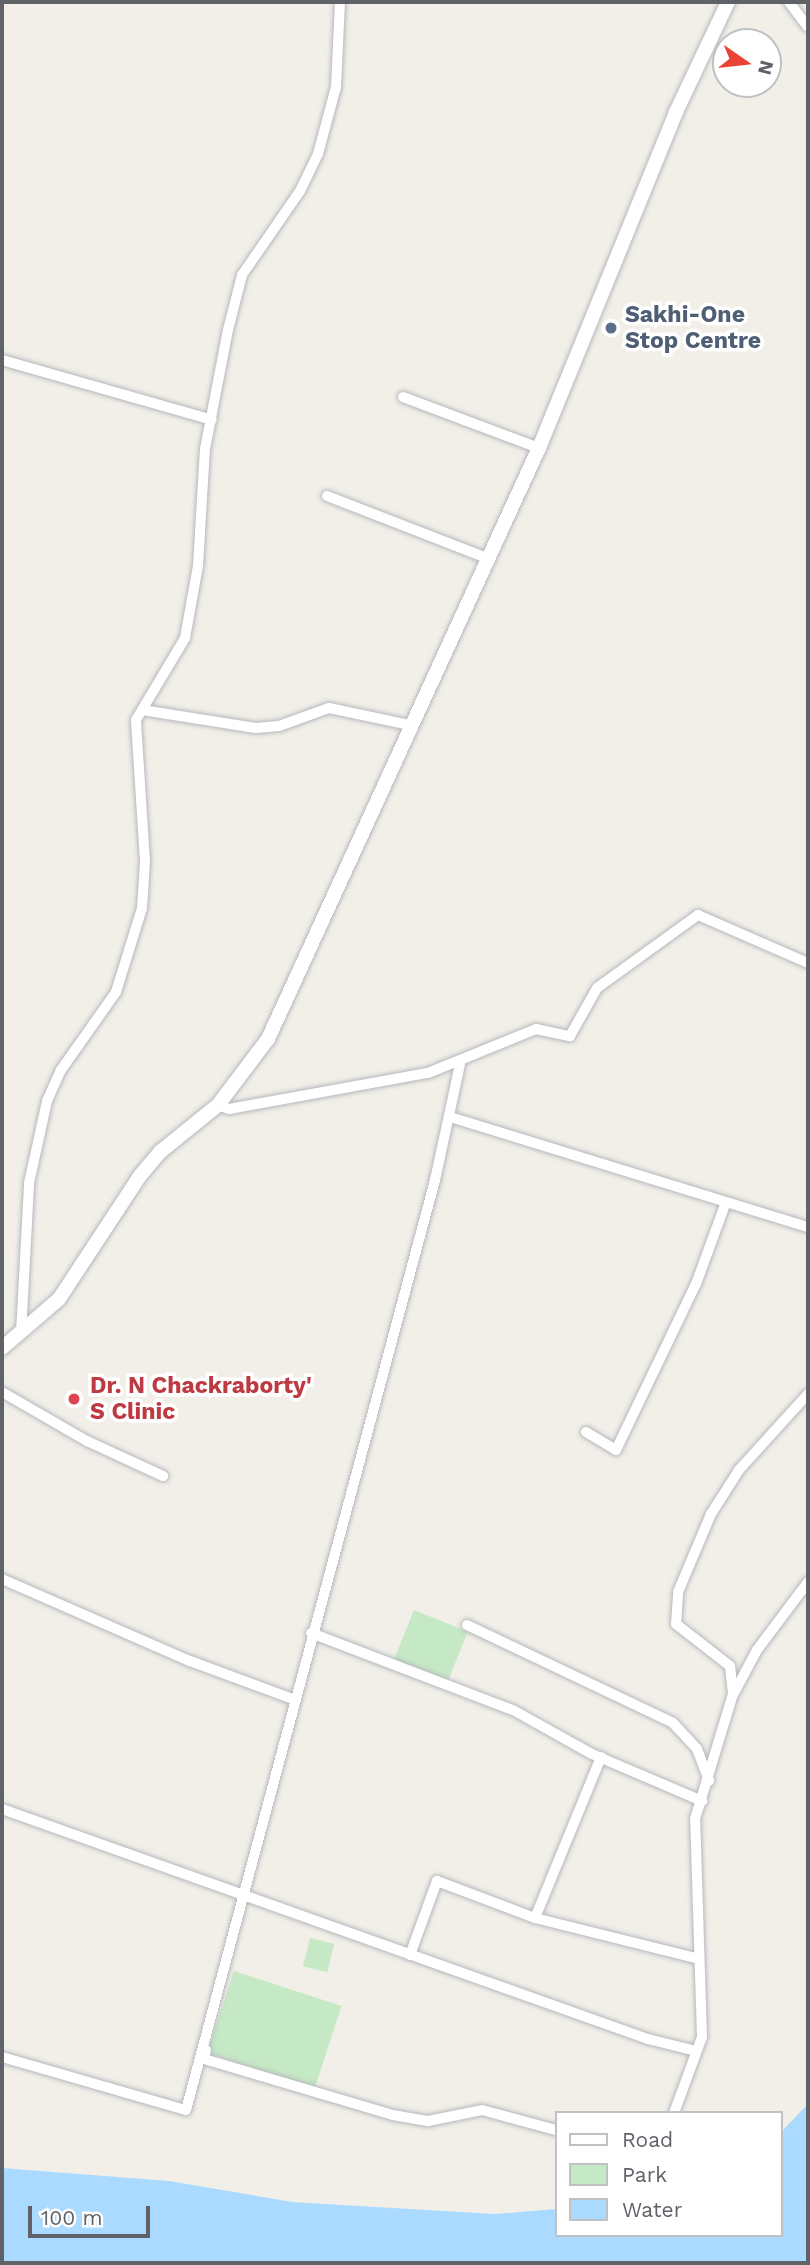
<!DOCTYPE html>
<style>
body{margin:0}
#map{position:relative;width:810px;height:2265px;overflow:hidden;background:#f1efe8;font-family:"Work Sans",sans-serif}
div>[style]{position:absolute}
.green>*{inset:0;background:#c5e8c5;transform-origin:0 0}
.water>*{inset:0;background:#aadaff}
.roads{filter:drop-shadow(0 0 2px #b5b8bc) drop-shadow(0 0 2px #b5b8bc)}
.street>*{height:10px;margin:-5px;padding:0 5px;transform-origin:5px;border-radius:5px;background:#fff}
.secondary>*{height:14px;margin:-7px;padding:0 7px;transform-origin:7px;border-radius:7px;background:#fff}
.dots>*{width:19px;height:19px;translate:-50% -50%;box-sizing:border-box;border:4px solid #fff;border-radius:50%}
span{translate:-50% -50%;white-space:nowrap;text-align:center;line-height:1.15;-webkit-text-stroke:7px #fff;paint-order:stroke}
.service-label{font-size:23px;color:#4e5e75;font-weight:700}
.left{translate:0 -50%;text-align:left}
.health-label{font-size:23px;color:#be3a42;font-weight:700}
.frame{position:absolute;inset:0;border:4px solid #5f6368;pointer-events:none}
.legend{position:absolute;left:555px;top:2111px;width:228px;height:126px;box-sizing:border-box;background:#fff;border:2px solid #bfc1c3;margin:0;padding:9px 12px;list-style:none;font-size:21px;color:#5f6368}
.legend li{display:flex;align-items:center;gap:14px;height:35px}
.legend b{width:35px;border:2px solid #bfc1c3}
.north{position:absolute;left:712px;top:28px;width:70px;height:70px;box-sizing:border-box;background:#fff;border:2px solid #bfc1c3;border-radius:50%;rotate:104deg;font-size:19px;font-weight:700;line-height:28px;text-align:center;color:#5f6368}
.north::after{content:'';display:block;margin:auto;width:24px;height:32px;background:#ea4335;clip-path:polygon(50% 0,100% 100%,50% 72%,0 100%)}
.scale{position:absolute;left:28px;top:2206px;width:122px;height:32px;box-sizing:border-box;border:4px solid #5f6368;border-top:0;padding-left:9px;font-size:21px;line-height:24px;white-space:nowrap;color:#5f6368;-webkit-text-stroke:5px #fff;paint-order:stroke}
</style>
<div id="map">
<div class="green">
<i style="left:414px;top:1610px;width:58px;height:55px;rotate:22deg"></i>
<i style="left:310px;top:1938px;width:25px;height:29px;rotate:14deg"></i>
<i style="left:234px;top:1971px;width:113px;height:86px;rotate:18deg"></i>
</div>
<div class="water">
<i style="clip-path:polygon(808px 2104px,808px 2263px,2px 2263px,2px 2168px,169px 2181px,292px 2202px,495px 2214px,556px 2209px,556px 2235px,780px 2235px,780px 2133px)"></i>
</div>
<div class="roads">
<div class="street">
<i style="left:789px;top:2px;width:31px;rotate:53deg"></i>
<i style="left:2px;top:360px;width:218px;rotate:15.9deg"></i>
<i style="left:403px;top:397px;width:145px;rotate:20.6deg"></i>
<i style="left:327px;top:496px;width:172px;rotate:21.2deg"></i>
<i style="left:142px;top:710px;width:115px;rotate:9deg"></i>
<i style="left:256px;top:728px;width:23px;rotate:-5deg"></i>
<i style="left:279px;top:726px;width:53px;rotate:-19.8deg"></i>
<i style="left:329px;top:708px;width:83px;rotate:11.9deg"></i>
<i style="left:218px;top:1105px;width:12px;rotate:20deg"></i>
<i style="left:229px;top:1109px;width:202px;rotate:-10.3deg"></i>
<i style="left:428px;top:1073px;width:117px;rotate:-22.2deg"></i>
<i style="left:536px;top:1029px;width:35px;rotate:12deg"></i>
<i style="left:570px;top:1036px;width:55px;rotate:-60.6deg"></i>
<i style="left:597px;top:988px;width:125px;rotate:-35.9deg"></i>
<i style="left:698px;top:915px;width:120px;rotate:23.6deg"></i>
<i style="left:450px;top:1117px;width:375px;rotate:17.1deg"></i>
<i style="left:21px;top:1333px;width:150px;rotate:-86.9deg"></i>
<i style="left:29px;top:1183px;width:84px;rotate:-77.6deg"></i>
<i style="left:47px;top:1101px;width:34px;rotate:-66deg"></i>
<i style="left:61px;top:1070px;width:95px;rotate:-54.8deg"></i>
<i style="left:116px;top:992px;width:88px;rotate:-72.8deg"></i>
<i style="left:142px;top:908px;width:47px;rotate:-86.3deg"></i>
<i style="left:145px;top:861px;width:141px;rotate:-93.7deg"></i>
<i style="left:136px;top:720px;width:96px;rotate:-59.1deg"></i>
<i style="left:185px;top:638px;width:73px;rotate:-79.8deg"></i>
<i style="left:198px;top:566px;width:117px;rotate:-86.6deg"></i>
<i style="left:205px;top:449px;width:121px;rotate:-79.1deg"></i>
<i style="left:228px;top:330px;width:57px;rotate:-75.7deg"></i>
<i style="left:242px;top:275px;width:102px;rotate:-55.4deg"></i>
<i style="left:300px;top:191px;width:41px;rotate:-64.1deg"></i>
<i style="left:318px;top:154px;width:69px;rotate:-75deg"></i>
<i style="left:336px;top:87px;width:85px;rotate:-87.3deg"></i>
<i style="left:2px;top:1392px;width:98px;rotate:30deg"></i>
<i style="left:87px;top:1441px;width:84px;rotate:24.7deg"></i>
<i style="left:586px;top:1432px;width:35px;rotate:31deg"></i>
<i style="left:616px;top:1450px;width:184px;rotate:-64.3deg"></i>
<i style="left:696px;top:1284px;width:87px;rotate:-69.9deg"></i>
<i style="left:2px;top:1579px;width:205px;rotate:23.6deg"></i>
<i style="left:190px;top:1661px;width:110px;rotate:20.3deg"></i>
<i style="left:467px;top:1625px;width:228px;rotate:25.4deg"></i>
<i style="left:673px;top:1723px;width:35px;rotate:47deg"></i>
<i style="left:697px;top:1749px;width:34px;rotate:69deg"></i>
<i style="left:311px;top:1633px;width:216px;rotate:20.9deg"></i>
<i style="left:513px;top:1710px;width:90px;rotate:29.1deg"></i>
<i style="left:592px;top:1754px;width:120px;rotate:23.1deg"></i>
<i style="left:734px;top:1693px;width:49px;rotate:-61.9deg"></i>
<i style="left:757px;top:1650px;width:85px;rotate:-53.1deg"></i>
<i style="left:2px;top:1809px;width:686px;rotate:19.6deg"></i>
<i style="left:648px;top:2039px;width:49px;rotate:14deg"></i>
<i style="left:535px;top:1918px;width:166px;rotate:14deg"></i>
<i style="left:410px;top:1955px;width:79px;rotate:-70deg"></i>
<i style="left:437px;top:1881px;width:105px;rotate:20.7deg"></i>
<i style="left:535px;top:1918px;width:174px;rotate:-67.7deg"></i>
<i style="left:206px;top:2050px;width:9px;rotate:103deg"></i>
<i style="left:204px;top:2059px;width:197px;rotate:16.5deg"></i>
<i style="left:393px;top:2115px;width:36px;rotate:10deg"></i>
<i style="left:428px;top:2121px;width:55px;rotate:-11.5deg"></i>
<i style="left:482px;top:2110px;width:77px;rotate:15.1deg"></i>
<i style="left:2px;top:2057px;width:191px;rotate:16.1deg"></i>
<i style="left:186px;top:2110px;width:963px;rotate:-75.01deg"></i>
<i style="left:435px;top:1180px;width:119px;rotate:-77.8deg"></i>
<i style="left:674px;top:2113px;width:81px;rotate:-69.8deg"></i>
<i style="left:702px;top:2037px;width:218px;rotate:-91.8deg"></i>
<i style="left:695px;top:1819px;width:131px;rotate:-73.1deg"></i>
<i style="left:733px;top:1694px;width:28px;rotate:-96deg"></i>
<i style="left:730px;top:1666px;width:68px;rotate:-142.1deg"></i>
<i style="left:676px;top:1624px;width:32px;rotate:-86deg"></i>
<i style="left:678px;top:1592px;width:85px;rotate:-67.1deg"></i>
<i style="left:711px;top:1514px;width:52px;rotate:-57.5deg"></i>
<i style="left:739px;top:1470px;width:103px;rotate:-47.8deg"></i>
</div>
<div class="secondary">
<i style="left:2px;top:1348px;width:75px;rotate:-40.7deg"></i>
<i style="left:59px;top:1299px;width:146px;rotate:-56.7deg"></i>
<i style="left:139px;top:1177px;width:33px;rotate:-50deg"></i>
<i style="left:160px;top:1152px;width:75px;rotate:-39deg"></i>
<i style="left:218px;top:1105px;width:83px;rotate:-52.9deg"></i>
<i style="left:268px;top:1039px;width:650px;rotate:-65.37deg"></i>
<i style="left:539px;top:448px;width:363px;rotate:-67.8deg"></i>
<i style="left:676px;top:112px;width:122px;rotate:-64.7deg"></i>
</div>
</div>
<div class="dots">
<i style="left:611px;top:328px;background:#5c6f8a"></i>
<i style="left:74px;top:1399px;background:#e0444e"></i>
</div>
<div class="service-label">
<span class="left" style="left:625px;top:328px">Sakhi-One<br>Stop Centre</span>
</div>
<div class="health-label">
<span class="left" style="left:90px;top:1399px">Dr. N Chackraborty'<br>S Clinic</span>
</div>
<div class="frame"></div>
<ul class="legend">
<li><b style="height:9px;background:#fff"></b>Road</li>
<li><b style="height:19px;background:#c5e8c5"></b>Park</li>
<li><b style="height:19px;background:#aadaff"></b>Water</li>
</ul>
<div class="north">N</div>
<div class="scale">100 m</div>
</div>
